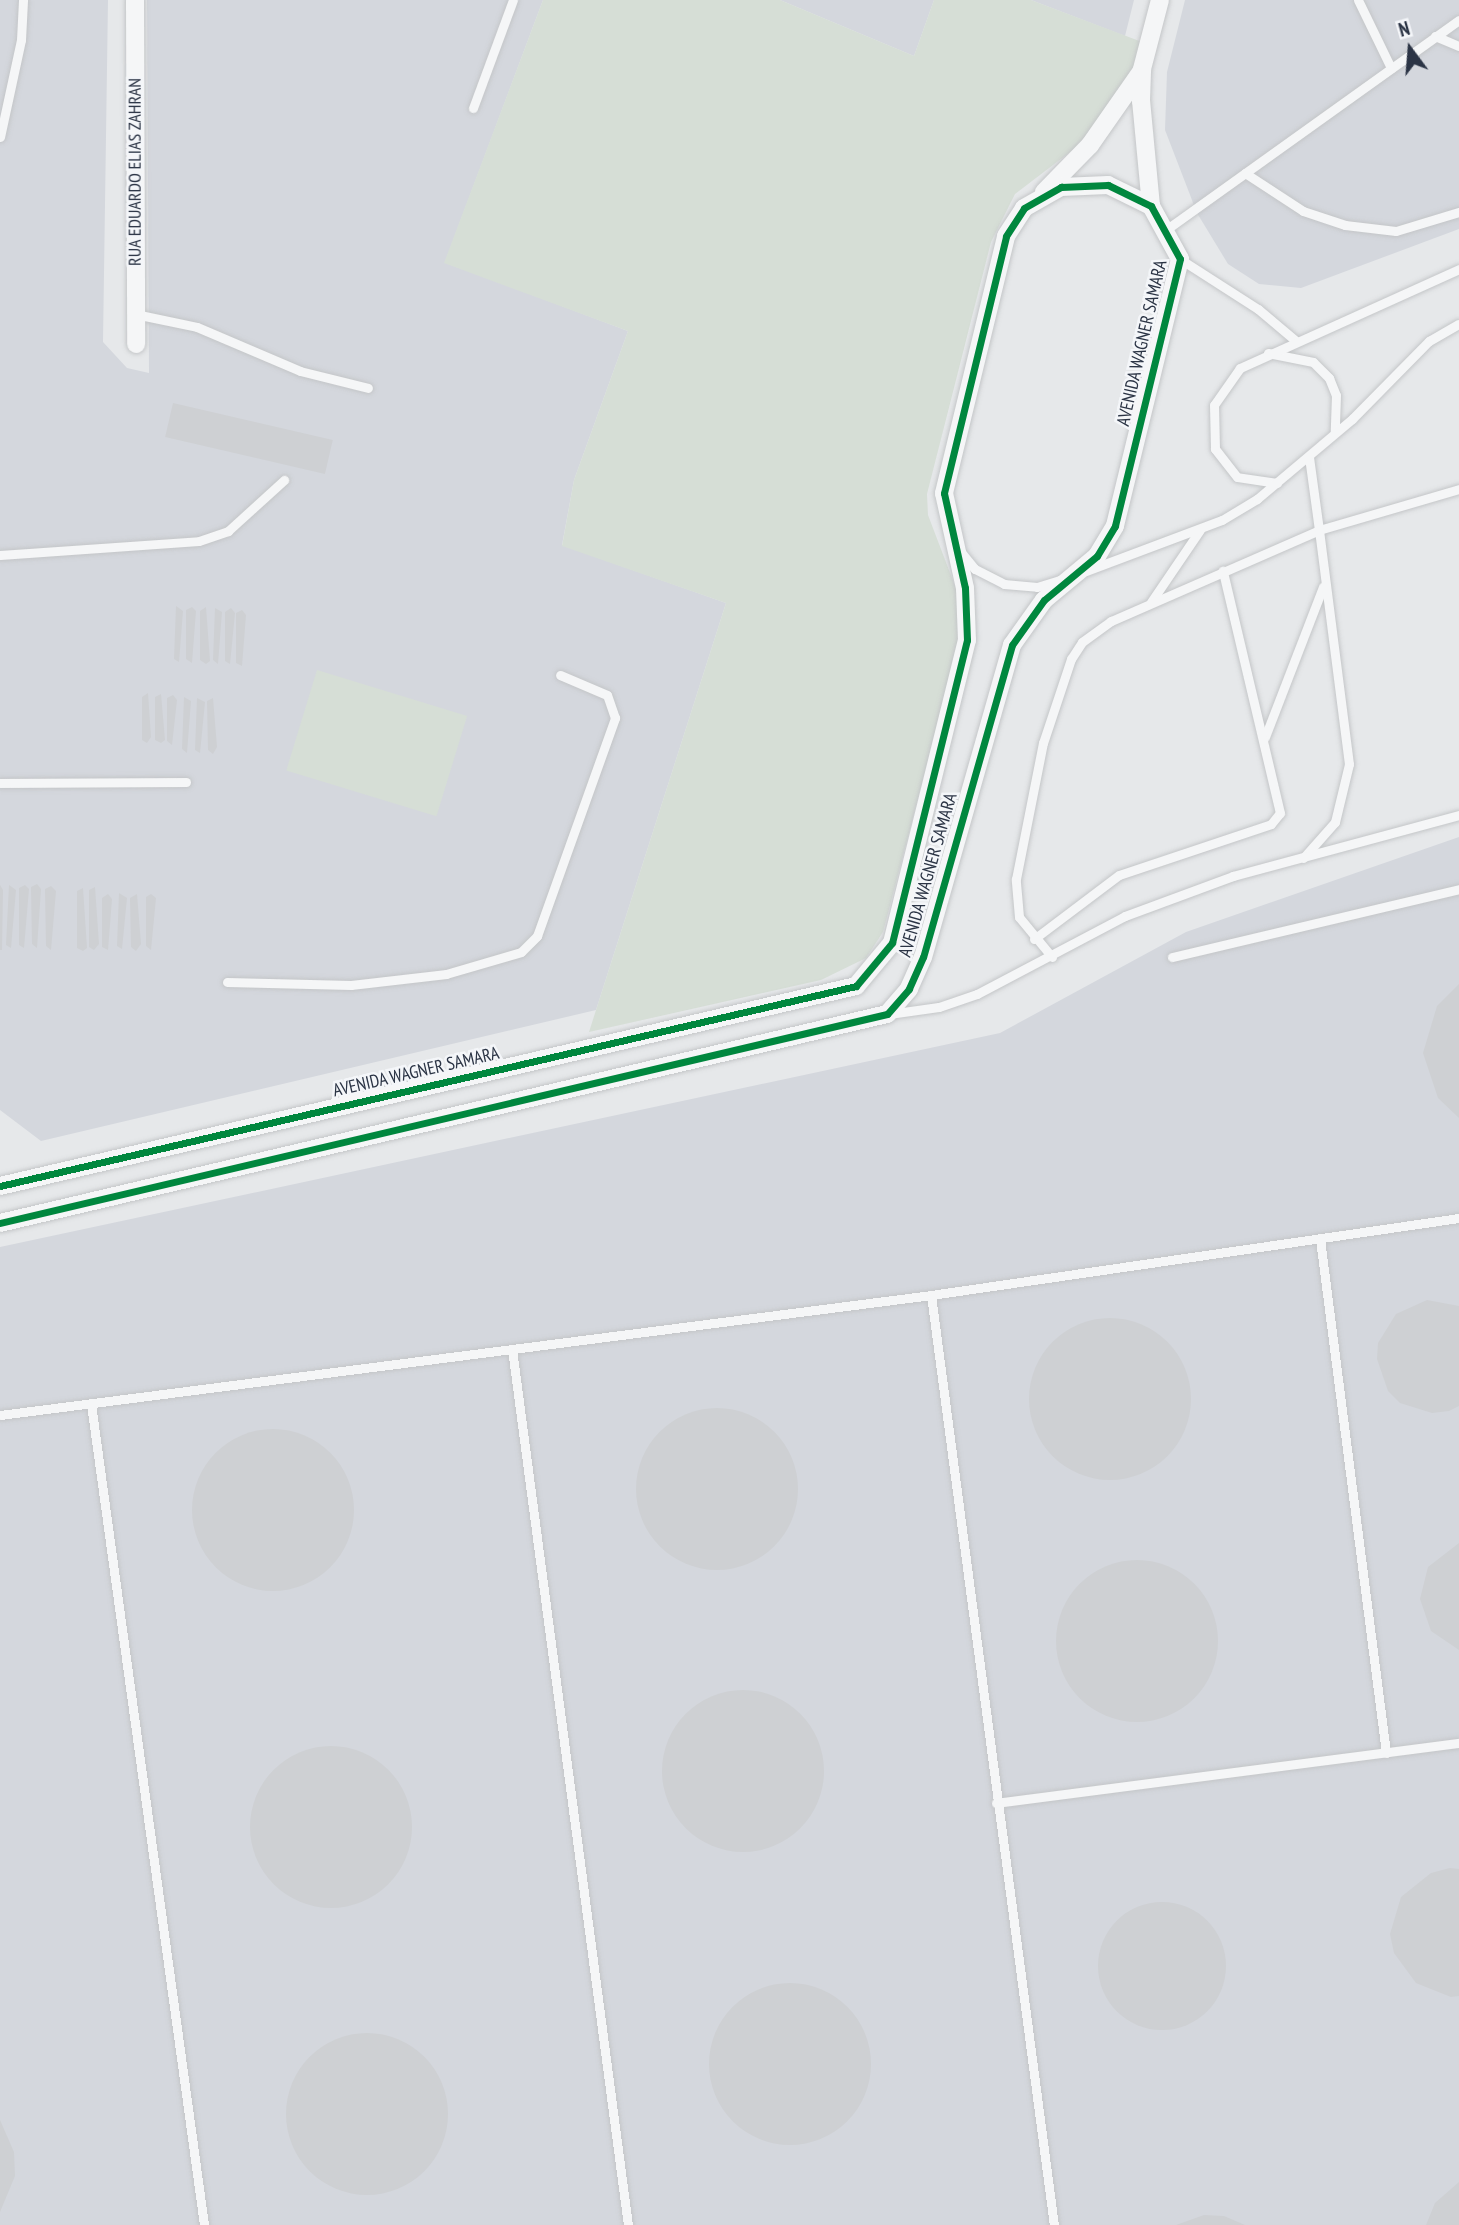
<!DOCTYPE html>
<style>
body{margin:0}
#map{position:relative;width:1459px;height:2225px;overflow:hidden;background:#e6e8ea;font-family:"PT Sans Narrow",sans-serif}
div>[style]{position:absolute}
.built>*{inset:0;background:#d4d7dd}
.green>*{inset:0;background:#d6ded6;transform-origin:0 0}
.building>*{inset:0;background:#ced0d3;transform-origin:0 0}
.round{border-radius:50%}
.roads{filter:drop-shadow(0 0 2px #c4c6c8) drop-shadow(0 0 2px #c4c6c8)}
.service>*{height:9px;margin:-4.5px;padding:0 4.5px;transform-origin:4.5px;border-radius:4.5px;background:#f5f6f7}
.minor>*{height:18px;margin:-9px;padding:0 9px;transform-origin:9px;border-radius:9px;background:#f5f6f7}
.cycleway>*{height:7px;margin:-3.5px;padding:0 3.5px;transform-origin:3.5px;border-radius:3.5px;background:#00873e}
span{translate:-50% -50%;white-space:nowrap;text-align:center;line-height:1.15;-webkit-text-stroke:5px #f4f6f9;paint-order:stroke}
.street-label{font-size:18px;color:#2b3445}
.north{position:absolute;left:1375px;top:14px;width:70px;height:70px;-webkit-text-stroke:5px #f4f6f9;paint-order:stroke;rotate:344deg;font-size:19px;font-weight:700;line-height:28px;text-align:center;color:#2b3445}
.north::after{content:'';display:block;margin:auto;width:24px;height:32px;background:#2b3445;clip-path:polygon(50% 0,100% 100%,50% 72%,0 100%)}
</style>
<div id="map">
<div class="built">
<i style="clip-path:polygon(0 0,108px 0,103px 342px,127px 368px,149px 373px,147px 0,543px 0,445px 262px,628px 331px,574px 480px,562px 545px,726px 603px,596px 1010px,41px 1141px,0 1110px)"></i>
<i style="clip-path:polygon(780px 0,934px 0,914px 56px)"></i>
<i style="clip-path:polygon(1031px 0,1134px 0,1125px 36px)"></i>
<i style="clip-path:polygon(1185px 0,1459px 0,1459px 229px,1301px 288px,1259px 284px,1228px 264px,1197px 213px,1165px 130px,1167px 72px)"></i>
<i style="clip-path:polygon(1459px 837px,1459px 2225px,0 2225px,0 1247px,1000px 1033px,1186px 932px)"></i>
</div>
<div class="green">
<i style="clip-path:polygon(543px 0,780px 0,914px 56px,934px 0,1031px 0,1142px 42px,1130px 81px,1109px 111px,1074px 149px,1015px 194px,991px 242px,927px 494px,928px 515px,960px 599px,961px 634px,883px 932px,866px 958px,821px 980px,589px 1032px,726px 603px,562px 546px,574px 480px,628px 331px,444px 263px)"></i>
<i style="left:317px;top:670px;width:157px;height:105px;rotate:17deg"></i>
</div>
<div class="building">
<i style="left:173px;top:403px;width:164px;height:35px;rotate:13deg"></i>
<i style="clip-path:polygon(176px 606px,183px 611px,179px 662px,174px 659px)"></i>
<i style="clip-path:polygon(192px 607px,196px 611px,192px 663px,186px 659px,186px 610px)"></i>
<i style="clip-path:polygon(206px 607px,210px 661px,206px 664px,200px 660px,200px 611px)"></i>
<i style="clip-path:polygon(215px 608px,222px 612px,218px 664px,213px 660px)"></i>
<i style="clip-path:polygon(231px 608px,235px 613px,230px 664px,225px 661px,225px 612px)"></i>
<i style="clip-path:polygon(242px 610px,246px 615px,242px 666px,236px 663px,236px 613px)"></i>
<i style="clip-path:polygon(148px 693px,151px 737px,147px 743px,142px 740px,142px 697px)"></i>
<i style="clip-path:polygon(161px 694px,165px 740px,161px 743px,155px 740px,155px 697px)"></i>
<i style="clip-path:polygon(173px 695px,177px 700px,172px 745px,167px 741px,167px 698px)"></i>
<i style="clip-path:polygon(184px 697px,191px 701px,187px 753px,182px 749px)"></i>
<i style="clip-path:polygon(197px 698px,205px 702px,200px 753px,195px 750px)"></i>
<i style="clip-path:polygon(213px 698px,217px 747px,213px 754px,208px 750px,207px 701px)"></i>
<i style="clip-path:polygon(37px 884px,41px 889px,37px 948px,32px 944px,31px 887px)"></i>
<i style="clip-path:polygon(0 885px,3px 890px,2px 950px,0 950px)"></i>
<i style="clip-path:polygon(9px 885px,16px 890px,11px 948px,6px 945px)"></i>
<i style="clip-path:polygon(25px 885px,29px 889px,24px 948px,19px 945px,19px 888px)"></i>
<i style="clip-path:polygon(51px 886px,56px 891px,51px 950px,46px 946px,45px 889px)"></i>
<i style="clip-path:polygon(95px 887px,99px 944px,94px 950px,89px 947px,89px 890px)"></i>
<i style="clip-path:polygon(83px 888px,87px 948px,83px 951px,77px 948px,77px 891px)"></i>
<i style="clip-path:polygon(119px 893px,127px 898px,122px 949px,117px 946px)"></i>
<i style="clip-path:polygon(108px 894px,112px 899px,108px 950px,102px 947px,102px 898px)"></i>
<i style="clip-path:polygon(137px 894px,141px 944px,136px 951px,131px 947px,130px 898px)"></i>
<i style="clip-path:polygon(151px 894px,156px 898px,151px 950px,146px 946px,146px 897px)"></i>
<i style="clip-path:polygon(1459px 984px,1459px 1118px,1438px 1098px,1423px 1053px,1437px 1006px)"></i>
<i style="clip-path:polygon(1427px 1300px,1459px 1306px,1459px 1406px,1449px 1411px,1432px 1413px,1400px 1403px,1388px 1391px,1377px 1359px,1378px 1343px,1396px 1314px)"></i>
<i class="round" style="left:1029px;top:1318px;width:162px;height:162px"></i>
<i class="round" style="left:636px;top:1408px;width:162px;height:162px"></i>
<i class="round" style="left:192px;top:1429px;width:162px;height:162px"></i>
<i style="clip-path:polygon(1459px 1543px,1459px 1650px,1431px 1631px,1420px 1599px,1428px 1567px)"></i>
<i class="round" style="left:1056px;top:1560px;width:162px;height:162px"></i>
<i class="round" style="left:662px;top:1690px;width:162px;height:162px"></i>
<i class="round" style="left:250px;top:1746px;width:162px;height:162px"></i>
<i style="clip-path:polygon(1450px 1868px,1459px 1869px,1459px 1996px,1451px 1997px,1416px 1983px,1394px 1953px,1390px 1934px,1401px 1897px,1431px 1873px)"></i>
<i class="round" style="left:1098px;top:1902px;width:128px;height:128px"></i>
<i class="round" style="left:709px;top:1983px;width:162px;height:162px"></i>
<i class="round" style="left:286px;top:2033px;width:162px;height:162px"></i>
<i style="clip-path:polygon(0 2120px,14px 2152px,15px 2176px,0 2212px)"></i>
<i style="clip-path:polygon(1459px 2182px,1459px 2225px,1426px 2225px,1435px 2203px)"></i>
<i style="clip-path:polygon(1204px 2215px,1224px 2216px,1245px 2225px,1176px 2225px)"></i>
</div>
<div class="roads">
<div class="service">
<i style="left:1358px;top:0;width:76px;rotate:64.1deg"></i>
<i style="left:1435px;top:36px;width:26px;rotate:23deg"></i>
<i style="left:473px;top:108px;width:115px;rotate:-69.7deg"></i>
<i style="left:0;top:137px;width:99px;rotate:-77.8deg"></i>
<i style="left:21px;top:40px;width:40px;rotate:-87.1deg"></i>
<i style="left:1245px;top:173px;width:69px;rotate:33.2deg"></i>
<i style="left:1303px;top:211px;width:44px;rotate:18.4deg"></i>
<i style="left:1345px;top:225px;width:51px;rotate:6.7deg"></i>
<i style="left:1396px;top:231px;width:66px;rotate:-16.8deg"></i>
<i style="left:1167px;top:229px;width:359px;rotate:-35.6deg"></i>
<i style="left:1180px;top:259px;width:93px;rotate:32.7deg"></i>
<i style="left:1258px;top:309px;width:50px;rotate:40.1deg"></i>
<i style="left:135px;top:314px;width:63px;rotate:11.8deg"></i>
<i style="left:197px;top:327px;width:112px;rotate:23.1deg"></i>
<i style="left:300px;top:371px;width:70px;rotate:14deg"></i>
<i style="left:1268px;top:353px;width:46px;rotate:11.3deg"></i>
<i style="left:1313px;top:362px;width:23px;rotate:45deg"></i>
<i style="left:1329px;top:378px;width:18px;rotate:68deg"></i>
<i style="left:1336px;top:395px;width:36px;rotate:92deg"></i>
<i style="left:1309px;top:457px;width:74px;rotate:82.2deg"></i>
<i style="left:1319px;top:530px;width:146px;rotate:-16.3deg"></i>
<i style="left:1277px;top:483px;width:40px;rotate:-171.5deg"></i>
<i style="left:1237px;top:477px;width:36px;rotate:-128deg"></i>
<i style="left:1215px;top:449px;width:44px;rotate:-91.3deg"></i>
<i style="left:1214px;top:405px;width:45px;rotate:-54.9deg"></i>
<i style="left:1240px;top:368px;width:240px;rotate:-24.3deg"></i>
<i style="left:961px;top:552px;width:22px;rotate:51deg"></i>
<i style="left:975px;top:569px;width:33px;rotate:27deg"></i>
<i style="left:1004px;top:584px;width:33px;rotate:5deg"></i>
<i style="left:1037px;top:587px;width:27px;rotate:-17deg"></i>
<i style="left:0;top:555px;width:199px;rotate:-4deg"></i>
<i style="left:199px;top:541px;width:31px;rotate:-19deg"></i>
<i style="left:228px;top:531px;width:76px;rotate:-42.3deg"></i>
<i style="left:1086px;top:571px;width:145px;rotate:-20.6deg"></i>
<i style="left:1222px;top:520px;width:41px;rotate:-31deg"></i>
<i style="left:1257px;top:499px;width:124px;rotate:-40.1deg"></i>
<i style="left:1352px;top:419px;width:110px;rotate:-45.4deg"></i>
<i style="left:1429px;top:341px;width:34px;rotate:-30deg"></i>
<i style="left:1151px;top:602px;width:87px;rotate:-55.8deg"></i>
<i style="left:1265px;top:737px;width:161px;rotate:-68.9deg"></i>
<i style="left:0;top:783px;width:186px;rotate:-0.3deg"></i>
<i style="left:1034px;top:939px;width:106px;rotate:-37deg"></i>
<i style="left:1119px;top:875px;width:160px;rotate:-18.5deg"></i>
<i style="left:1271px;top:824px;width:14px;rotate:-51deg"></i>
<i style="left:1280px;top:813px;width:249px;rotate:-103.3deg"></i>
<i style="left:1052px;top:957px;width:52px;rotate:-129.5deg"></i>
<i style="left:1019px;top:917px;width:38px;rotate:-95deg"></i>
<i style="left:1016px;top:879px;width:139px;rotate:-78.8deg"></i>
<i style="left:1043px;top:743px;width:89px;rotate:-71.6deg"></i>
<i style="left:1071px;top:659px;width:20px;rotate:-57deg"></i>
<i style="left:1082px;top:642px;width:36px;rotate:-36deg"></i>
<i style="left:1111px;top:621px;width:227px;rotate:-23.6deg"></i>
<i style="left:1319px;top:530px;width:236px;rotate:82.7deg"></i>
<i style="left:1349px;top:764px;width:60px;rotate:103.6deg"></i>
<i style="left:1335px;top:822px;width:48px;rotate:131.6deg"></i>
<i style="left:1172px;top:957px;width:295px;rotate:-13.3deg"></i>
<i style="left:227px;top:982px;width:124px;rotate:1.4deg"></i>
<i style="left:351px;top:985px;width:96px;rotate:-6.6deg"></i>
<i style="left:446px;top:974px;width:78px;rotate:-16.3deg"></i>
<i style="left:521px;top:952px;width:23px;rotate:-45deg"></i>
<i style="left:537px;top:936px;width:232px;rotate:-70.3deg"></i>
<i style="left:615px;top:718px;width:24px;rotate:-109deg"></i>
<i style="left:607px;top:695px;width:51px;rotate:-156.9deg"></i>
<i style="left:889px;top:1014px;width:50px;rotate:-8deg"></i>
<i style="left:939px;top:1007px;width:40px;rotate:-18.9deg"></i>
<i style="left:977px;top:994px;width:167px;rotate:-27.8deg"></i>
<i style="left:1125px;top:916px;width:115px;rotate:-20.3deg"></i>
<i style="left:1233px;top:876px;width:234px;rotate:-15.1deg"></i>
<i style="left:1320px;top:1239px;width:518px;rotate:82.68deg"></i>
<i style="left:931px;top:1295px;width:938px;rotate:82.47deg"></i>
<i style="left:512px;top:1349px;width:884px;rotate:82.46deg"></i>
<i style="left:91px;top:1404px;width:829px;rotate:82.16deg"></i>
<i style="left:0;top:1415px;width:939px;rotate:-7.34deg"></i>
<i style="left:931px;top:1295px;width:534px;rotate:-8.3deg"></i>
<i style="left:996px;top:1803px;width:467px;rotate:-7.4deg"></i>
</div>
<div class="minor">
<i style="left:135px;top:0;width:344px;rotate:89.8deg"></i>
<i style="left:1044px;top:192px;width:66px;rotate:-45.6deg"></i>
<i style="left:1090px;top:145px;width:89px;rotate:-55.1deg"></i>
<i style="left:1151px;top:206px;width:105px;rotate:-95.4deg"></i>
<i style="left:1141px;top:101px;width:32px;rotate:-88deg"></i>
<i style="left:1142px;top:69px;width:71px;rotate:-75.4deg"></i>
<i style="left:0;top:1186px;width:879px;rotate:-13.15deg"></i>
<i style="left:856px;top:986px;width:56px;rotate:-50.1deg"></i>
<i style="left:892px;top:943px;width:312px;rotate:-76.1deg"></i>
<i style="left:967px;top:640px;width:52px;rotate:-92.2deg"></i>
<i style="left:965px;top:588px;width:97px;rotate:-102.5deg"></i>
<i style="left:944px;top:493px;width:264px;rotate:-76.4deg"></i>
<i style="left:1006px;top:236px;width:33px;rotate:-57deg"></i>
<i style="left:1024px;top:208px;width:43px;rotate:-29.6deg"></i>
<i style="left:1061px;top:187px;width:47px;rotate:-2.4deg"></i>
<i style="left:1108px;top:185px;width:48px;rotate:26deg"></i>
<i style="left:1151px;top:206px;width:60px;rotate:61.3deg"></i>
<i style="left:1180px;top:259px;width:275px;rotate:103.7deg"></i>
<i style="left:1115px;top:526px;width:35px;rotate:121deg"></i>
<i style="left:1097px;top:556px;width:69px;rotate:140.3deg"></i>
<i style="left:1044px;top:600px;width:55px;rotate:125.4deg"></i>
<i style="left:1012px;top:645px;width:324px;rotate:105.9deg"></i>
<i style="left:923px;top:957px;width:35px;rotate:114deg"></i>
<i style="left:909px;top:989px;width:33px;rotate:131deg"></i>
<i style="left:887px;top:1014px;width:911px;rotate:166.74deg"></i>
</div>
</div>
<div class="cycleway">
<i style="left:0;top:1186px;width:879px;rotate:-13.15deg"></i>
<i style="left:856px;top:986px;width:56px;rotate:-50.1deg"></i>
<i style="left:892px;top:943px;width:312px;rotate:-76.1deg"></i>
<i style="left:967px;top:640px;width:52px;rotate:-92.2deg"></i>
<i style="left:965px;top:588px;width:97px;rotate:-102.5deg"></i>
<i style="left:944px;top:493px;width:264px;rotate:-76.4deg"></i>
<i style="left:1006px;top:236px;width:33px;rotate:-57deg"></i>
<i style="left:1024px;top:208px;width:43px;rotate:-29.6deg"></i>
<i style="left:1061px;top:187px;width:47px;rotate:-2.4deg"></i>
<i style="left:1108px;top:185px;width:48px;rotate:26deg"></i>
<i style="left:1151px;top:206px;width:60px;rotate:61.3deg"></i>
<i style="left:1180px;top:259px;width:275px;rotate:103.7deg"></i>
<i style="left:1115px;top:526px;width:35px;rotate:121deg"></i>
<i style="left:1097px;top:556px;width:69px;rotate:140.3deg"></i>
<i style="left:1044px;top:600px;width:55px;rotate:125.4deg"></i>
<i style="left:1012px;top:645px;width:324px;rotate:105.9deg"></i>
<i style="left:923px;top:957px;width:35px;rotate:114deg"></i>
<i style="left:909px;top:989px;width:33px;rotate:131deg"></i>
<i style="left:887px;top:1014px;width:911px;rotate:166.74deg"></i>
</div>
<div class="street-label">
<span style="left:135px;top:172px;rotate:-90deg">RUA EDUARDO ELIAS ZAHRAN</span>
<span style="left:1142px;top:343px;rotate:-77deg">AVENIDA WAGNER SAMARA</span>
<span style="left:928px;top:875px;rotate:-74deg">AVENIDA WAGNER SAMARA</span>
<span style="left:416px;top:1072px;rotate:-13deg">AVENIDA WAGNER SAMARA</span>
</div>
<div class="north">N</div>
</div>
